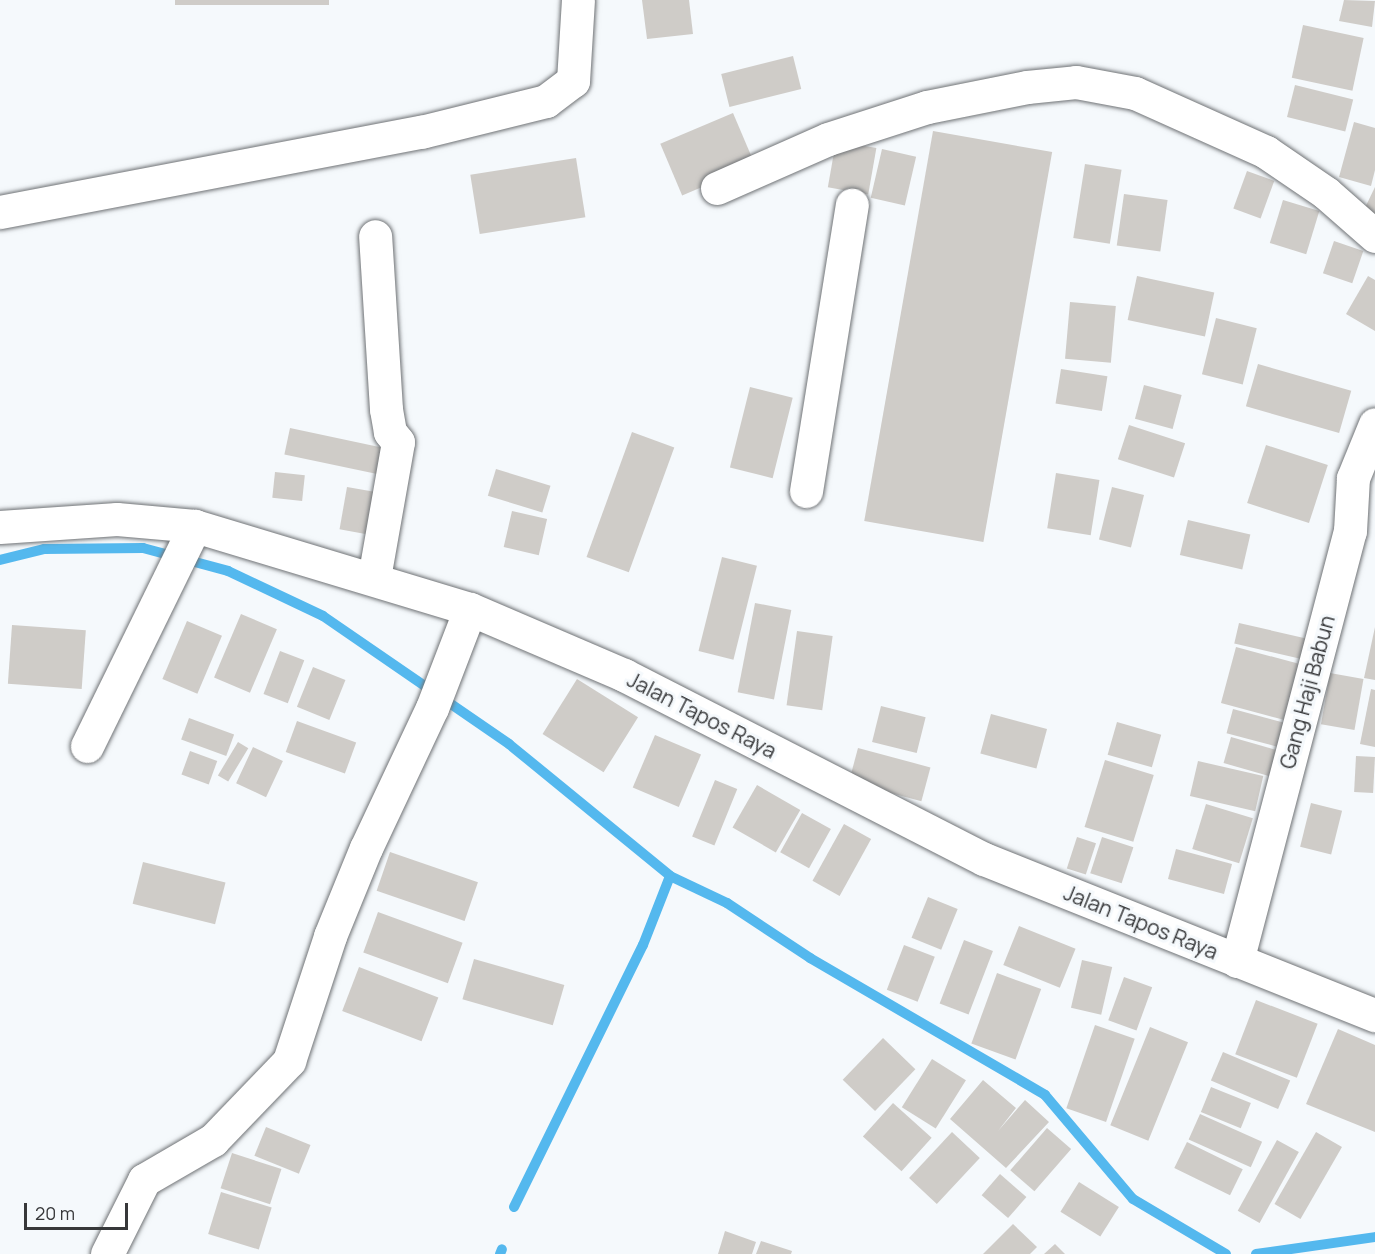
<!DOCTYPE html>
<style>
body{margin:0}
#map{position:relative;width:1375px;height:1254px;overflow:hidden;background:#f5f9fc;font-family:Manrope,sans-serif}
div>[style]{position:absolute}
.stream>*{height:10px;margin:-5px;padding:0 5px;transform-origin:5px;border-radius:5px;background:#54b8ee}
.building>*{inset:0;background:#cfccc8;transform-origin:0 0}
.roads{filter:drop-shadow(0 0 2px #707376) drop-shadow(0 0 2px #707376)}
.minor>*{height:33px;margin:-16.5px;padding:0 16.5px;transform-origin:16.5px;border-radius:16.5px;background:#fff}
.major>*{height:33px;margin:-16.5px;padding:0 16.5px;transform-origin:16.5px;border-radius:16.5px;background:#fff}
span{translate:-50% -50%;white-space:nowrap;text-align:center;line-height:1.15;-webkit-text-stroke:6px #f5f9fc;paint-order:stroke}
.street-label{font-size:21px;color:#37383a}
.scale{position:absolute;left:24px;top:1203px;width:104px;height:27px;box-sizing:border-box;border:3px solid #37383a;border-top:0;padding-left:8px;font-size:18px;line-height:21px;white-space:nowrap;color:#37383a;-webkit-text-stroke:4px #f5f9fc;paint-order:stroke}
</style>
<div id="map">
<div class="stream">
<i style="left:0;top:560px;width:45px;rotate:-14deg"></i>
<i style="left:44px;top:549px;width:99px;rotate:-0.6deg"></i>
<i style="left:143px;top:548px;width:88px;rotate:15.1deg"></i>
<i style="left:228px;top:571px;width:105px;rotate:25.3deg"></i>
<i style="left:323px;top:616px;width:226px;rotate:34.5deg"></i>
<i style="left:509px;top:744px;width:208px;rotate:39.3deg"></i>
<i style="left:670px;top:876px;width:63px;rotate:25.3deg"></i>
<i style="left:727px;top:903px;width:100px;rotate:33.5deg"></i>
<i style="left:810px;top:958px;width:272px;rotate:30.2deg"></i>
<i style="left:1045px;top:1095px;width:136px;rotate:49.8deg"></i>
<i style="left:1133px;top:1199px;width:108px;rotate:30.6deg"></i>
<i style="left:514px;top:1207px;width:292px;rotate:-63.8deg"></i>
<i style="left:643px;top:945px;width:74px;rotate:-68.6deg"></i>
<i style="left:500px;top:1254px;width:5px;rotate:-68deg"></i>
<i style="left:1256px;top:1254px;width:120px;rotate:-8.1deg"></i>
</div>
<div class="building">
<i style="left:175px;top:0;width:154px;height:5px"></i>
<i style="clip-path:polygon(642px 0,689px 0,693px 34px,647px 39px)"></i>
<i style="clip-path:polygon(1344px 0,1375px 1px,1372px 27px,1339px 21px)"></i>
<i style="left:1303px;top:25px;width:62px;height:54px;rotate:12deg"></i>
<i style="left:793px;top:56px;width:34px;height:74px;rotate:76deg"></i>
<i style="left:1295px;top:85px;width:60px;height:33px;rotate:14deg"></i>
<i style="left:733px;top:113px;width:56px;height:79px;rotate:67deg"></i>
<i style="clip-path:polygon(1354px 122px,1375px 128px,1375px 170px,1371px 186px,1339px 177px)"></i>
<i style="left:933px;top:131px;width:121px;height:396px;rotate:10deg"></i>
<i style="left:836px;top:141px;width:41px;height:47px;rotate:10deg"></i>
<i style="left:882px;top:149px;width:35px;height:50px;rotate:13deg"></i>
<i style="left:576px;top:158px;width:60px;height:107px;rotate:81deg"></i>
<i style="left:1085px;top:164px;width:37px;height:75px;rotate:9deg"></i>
<i style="left:1247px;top:171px;width:29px;height:40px;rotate:20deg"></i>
<i style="clip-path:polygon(1375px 187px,1375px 222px,1361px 216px)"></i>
<i style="left:1124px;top:194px;width:44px;height:52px;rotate:8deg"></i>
<i style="left:1283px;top:200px;width:38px;height:45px;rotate:17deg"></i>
<i style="left:1334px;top:241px;width:31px;height:34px;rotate:19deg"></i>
<i style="left:1137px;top:276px;width:79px;height:45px;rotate:12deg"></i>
<i style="clip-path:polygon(1368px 276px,1375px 280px,1375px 331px,1346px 314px)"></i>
<i style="left:1070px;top:302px;width:46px;height:57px;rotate:5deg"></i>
<i style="left:1216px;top:318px;width:42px;height:58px;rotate:14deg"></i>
<i style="left:1258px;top:364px;width:97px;height:44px;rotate:16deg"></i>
<i style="left:1061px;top:369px;width:47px;height:35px;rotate:9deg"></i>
<i style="left:1144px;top:385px;width:39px;height:35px;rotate:15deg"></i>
<i style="left:750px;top:387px;width:44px;height:83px;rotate:14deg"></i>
<i style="left:1129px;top:425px;width:59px;height:36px;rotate:18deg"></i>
<i style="left:290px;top:428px;width:96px;height:27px;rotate:12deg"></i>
<i style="left:632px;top:432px;width:45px;height:133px;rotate:20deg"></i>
<i style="left:1266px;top:445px;width:65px;height:61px;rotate:18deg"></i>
<i style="left:496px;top:469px;width:57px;height:28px;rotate:17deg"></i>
<i style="left:275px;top:472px;width:30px;height:26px;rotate:6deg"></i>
<i style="left:1056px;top:473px;width:44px;height:56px;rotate:9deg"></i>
<i style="left:347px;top:487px;width:29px;height:43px;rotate:10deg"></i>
<i style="left:1112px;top:487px;width:33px;height:54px;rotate:14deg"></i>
<i style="left:512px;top:511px;width:36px;height:37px;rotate:13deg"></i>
<i style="left:1188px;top:520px;width:64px;height:36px;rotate:13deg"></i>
<i style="left:722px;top:557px;width:36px;height:97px;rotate:14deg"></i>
<i style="left:755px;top:603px;width:37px;height:91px;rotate:11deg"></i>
<i style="left:241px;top:614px;width:39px;height:69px;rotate:23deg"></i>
<i style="left:187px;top:621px;width:38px;height:63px;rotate:23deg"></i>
<i style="left:1239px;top:623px;width:70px;height:21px;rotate:13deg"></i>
<i style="left:12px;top:625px;width:74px;height:59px;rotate:4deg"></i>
<i style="clip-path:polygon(1375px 627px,1375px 680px,1364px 678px)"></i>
<i style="left:797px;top:631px;width:36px;height:75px;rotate:8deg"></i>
<i style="left:1236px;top:647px;width:65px;height:58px;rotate:15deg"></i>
<i style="left:280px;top:651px;width:26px;height:46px;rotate:21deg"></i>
<i style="left:313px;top:667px;width:35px;height:43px;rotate:22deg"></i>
<i style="left:1330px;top:673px;width:34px;height:52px;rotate:10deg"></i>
<i style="left:577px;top:679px;width:72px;height:65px;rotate:32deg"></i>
<i style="clip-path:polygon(1371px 689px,1375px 690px,1375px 747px,1360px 744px)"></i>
<i style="left:881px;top:706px;width:46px;height:37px;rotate:14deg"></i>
<i style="left:1233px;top:709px;width:58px;height:25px;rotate:15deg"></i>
<i style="left:991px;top:714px;width:58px;height:41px;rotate:15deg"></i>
<i style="left:189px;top:718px;width:48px;height:23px;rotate:20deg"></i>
<i style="left:297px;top:721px;width:63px;height:33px;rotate:20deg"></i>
<i style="left:1117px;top:722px;width:46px;height:34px;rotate:16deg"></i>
<i style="left:655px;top:735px;width:50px;height:57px;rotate:23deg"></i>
<i style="left:1231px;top:737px;width:48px;height:27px;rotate:16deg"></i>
<i style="left:238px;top:742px;width:12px;height:39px;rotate:31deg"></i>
<i style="left:253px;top:747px;width:33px;height:40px;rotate:25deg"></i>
<i style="left:858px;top:748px;width:75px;height:35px;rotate:15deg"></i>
<i style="left:190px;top:751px;width:29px;height:25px;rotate:20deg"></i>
<i style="left:1356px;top:756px;width:19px;height:36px;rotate:3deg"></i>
<i style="left:1105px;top:760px;width:51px;height:70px;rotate:17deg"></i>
<i style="left:1198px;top:761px;width:67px;height:36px;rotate:13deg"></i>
<i style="left:715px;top:780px;width:24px;height:61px;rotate:22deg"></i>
<i style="left:757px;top:785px;width:50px;height:49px;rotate:30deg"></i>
<i style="left:1311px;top:803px;width:32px;height:45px;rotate:14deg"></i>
<i style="left:1206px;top:804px;width:49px;height:47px;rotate:17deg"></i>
<i style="left:802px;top:813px;width:33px;height:45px;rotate:29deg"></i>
<i style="left:844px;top:824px;width:31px;height:65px;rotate:29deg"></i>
<i style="left:1077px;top:837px;width:20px;height:33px;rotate:18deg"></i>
<i style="left:1102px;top:837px;width:33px;height:38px;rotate:18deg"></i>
<i style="left:1176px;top:849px;width:58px;height:31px;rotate:15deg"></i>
<i style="left:390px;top:852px;width:93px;height:41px;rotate:19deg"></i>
<i style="left:143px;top:862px;width:85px;height:43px;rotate:14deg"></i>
<i style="left:928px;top:897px;width:32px;height:44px;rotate:22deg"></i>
<i style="left:378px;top:912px;width:90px;height:43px;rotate:20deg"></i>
<i style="left:1019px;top:926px;width:61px;height:42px;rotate:22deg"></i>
<i style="left:964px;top:940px;width:31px;height:68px;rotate:21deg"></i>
<i style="left:904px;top:945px;width:33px;height:48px;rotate:21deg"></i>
<i style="left:474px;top:959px;width:94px;height:42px;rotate:16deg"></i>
<i style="left:1082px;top:960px;width:31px;height:49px;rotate:13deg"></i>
<i style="left:359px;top:967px;width:85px;height:47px;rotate:21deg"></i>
<i style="left:997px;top:973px;width:47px;height:75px;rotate:20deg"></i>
<i style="left:1124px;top:977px;width:30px;height:46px;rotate:20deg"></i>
<i style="left:1256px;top:1000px;width:66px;height:58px;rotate:21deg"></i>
<i style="left:1095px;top:1025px;width:42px;height:88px;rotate:19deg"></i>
<i style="left:1150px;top:1027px;width:41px;height:106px;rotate:22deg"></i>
<i style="clip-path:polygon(1338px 1029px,1375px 1045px,1375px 1132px,1306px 1104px)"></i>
<i style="left:883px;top:1038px;width:45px;height:58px;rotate:44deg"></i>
<i style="left:1223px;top:1052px;width:73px;height:31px;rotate:23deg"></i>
<i style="left:932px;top:1059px;width:40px;height:57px;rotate:32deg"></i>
<i style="clip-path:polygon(983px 1080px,1016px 1108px,998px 1131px,1025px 1100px,1049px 1122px,1006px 1168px,950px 1119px)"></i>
<i style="left:1211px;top:1087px;width:43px;height:27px;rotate:22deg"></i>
<i style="left:893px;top:1103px;width:52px;height:45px;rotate:42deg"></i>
<i style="left:1200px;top:1114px;width:68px;height:28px;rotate:24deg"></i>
<i style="left:266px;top:1127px;width:48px;height:31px;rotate:22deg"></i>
<i style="left:1047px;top:1128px;width:32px;height:56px;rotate:41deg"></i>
<i style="left:952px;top:1132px;width:38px;height:63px;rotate:43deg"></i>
<i style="left:1316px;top:1132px;width:30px;height:83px;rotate:30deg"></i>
<i style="left:1277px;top:1140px;width:25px;height:81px;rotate:29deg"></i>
<i style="left:1187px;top:1142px;width:62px;height:29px;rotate:26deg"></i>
<i style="left:232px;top:1153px;width:52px;height:37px;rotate:18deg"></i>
<i style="left:1000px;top:1174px;width:35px;height:28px;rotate:41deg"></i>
<i style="left:1079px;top:1182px;width:47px;height:35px;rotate:32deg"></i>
<i style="left:221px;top:1192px;width:53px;height:44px;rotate:17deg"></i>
<i style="clip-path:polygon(1013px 1224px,1037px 1247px,1030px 1254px,983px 1254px)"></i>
<i style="clip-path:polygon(725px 1231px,756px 1242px,752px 1254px,718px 1254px)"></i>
<i style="clip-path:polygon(761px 1241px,792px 1251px,791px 1254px,756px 1254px)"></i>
<i style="clip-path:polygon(1055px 1244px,1065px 1254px,1044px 1254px)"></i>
</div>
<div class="roads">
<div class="minor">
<i style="left:717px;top:188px;width:121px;rotate:-23.8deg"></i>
<i style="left:828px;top:139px;width:104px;rotate:-17.9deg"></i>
<i style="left:927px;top:107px;width:102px;rotate:-11.3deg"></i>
<i style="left:1027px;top:87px;width:49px;rotate:-5.8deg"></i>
<i style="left:1076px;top:82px;width:60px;rotate:10.6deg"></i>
<i style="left:1135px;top:93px;width:144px;rotate:24.2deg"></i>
<i style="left:1266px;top:152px;width:73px;rotate:34.3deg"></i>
<i style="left:1326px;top:193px;width:65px;rotate:41.3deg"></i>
<i style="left:0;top:212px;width:429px;rotate:-10.8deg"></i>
<i style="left:421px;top:132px;width:129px;rotate:-13.9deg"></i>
<i style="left:546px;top:101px;width:34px;rotate:-37deg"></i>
<i style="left:573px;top:81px;width:81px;rotate:-86.5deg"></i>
<i style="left:806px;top:491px;width:290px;rotate:-80.9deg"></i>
<i style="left:374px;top:578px;width:138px;rotate:-80deg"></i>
<i style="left:398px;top:442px;width:13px;rotate:-129deg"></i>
<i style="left:390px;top:432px;width:23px;rotate:-100deg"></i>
<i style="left:386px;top:409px;width:173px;rotate:-93.6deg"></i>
<i style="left:87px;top:746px;width:245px;rotate:-63.9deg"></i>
<i style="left:1237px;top:961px;width:445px;rotate:-75.3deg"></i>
<i style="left:1350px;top:531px;width:53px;rotate:-86.8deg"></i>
<i style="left:1353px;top:478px;width:58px;rotate:-67.8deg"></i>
<i style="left:107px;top:1254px;width:83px;rotate:-63.4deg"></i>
<i style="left:144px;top:1180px;width:80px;rotate:-30.1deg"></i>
<i style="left:213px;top:1140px;width:110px;rotate:-46.1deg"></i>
<i style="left:289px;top:1061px;width:132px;rotate:-71.8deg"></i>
<i style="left:330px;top:936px;width:95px;rotate:-67.8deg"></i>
<i style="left:366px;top:848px;width:155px;rotate:-64.8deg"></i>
<i style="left:432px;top:708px;width:106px;rotate:-69deg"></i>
</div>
<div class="major">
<i style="left:0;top:527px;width:117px;rotate:-3.9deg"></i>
<i style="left:117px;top:519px;width:78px;rotate:5.1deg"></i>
<i style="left:195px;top:526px;width:287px;rotate:16.8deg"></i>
<i style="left:470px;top:609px;width:168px;rotate:23.2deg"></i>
<i style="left:624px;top:675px;width:404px;rotate:27.1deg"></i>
<i style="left:984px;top:859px;width:421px;rotate:21.8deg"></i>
</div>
</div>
<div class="street-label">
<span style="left:1307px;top:692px;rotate:-75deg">Gang Haji Babun</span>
<span style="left:702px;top:715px;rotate:27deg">Jalan Tapos Raya</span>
<span style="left:1141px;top:922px;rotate:22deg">Jalan Tapos Raya</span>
</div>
<div class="scale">20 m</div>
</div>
